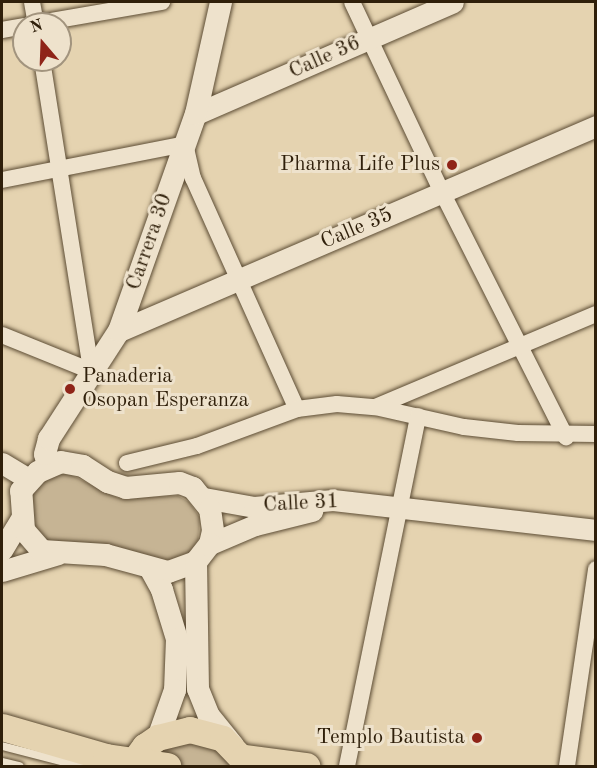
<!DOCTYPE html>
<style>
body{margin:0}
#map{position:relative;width:597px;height:768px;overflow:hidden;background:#e5d3b0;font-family:"Old Standard TT",serif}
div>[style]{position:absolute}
.green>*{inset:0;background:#c6b494}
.roads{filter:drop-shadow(0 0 2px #5c4c34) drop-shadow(0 0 2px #5c4c34)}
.service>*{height:8px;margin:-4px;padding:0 4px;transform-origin:4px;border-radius:4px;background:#eee2cc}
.minor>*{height:16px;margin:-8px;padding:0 8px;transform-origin:8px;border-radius:8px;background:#eee2cc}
.tertiary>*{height:21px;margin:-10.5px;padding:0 10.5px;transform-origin:10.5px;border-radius:10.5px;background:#eee2cc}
.secondary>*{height:22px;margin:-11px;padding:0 11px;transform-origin:11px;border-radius:11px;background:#eee2cc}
.primary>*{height:26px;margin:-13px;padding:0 13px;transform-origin:13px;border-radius:13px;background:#e5d3b0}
.trunk>*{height:27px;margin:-13.5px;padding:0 13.5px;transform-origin:13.5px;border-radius:13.5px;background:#e5d3b0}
.dots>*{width:16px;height:16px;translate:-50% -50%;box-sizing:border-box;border:3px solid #eee2cc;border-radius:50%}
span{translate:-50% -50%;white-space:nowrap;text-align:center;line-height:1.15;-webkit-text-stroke:6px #eee2cc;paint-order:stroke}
.street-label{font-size:21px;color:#2f1f0a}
.poi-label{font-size:21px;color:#2f1f0a}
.right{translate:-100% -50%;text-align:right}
.left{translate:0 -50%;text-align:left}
.frame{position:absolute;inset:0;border:3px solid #2f1f0a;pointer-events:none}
.north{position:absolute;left:12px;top:12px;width:60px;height:60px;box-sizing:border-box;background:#eee2cc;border:2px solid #a2947e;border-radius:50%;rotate:341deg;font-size:16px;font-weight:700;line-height:24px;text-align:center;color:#2f1f0a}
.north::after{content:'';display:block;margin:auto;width:21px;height:27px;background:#8f2418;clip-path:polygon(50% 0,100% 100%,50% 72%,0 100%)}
</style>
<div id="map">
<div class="green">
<i style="clip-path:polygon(67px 473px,118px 498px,178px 496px,189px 502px,200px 518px,198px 540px,190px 552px,167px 561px,48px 543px,36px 533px,28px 504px,34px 490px,47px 478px)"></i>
<i style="clip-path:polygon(192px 742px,217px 749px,235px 766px,144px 766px,159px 752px)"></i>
</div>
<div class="roads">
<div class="service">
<i style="left:2px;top:746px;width:81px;rotate:14.4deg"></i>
<i style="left:2px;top:762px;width:18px;rotate:13deg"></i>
</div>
<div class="minor">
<i style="left:32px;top:2px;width:22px;rotate:80deg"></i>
<i style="left:352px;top:2px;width:210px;rotate:64.7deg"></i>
<i style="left:442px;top:192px;width:275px;rotate:63.2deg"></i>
<i style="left:34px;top:24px;width:130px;rotate:-9.8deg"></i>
<i style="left:2px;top:30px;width:22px;rotate:-10deg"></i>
<i style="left:42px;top:60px;width:315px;rotate:81deg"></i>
<i style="left:2px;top:180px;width:187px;rotate:-11.1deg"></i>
<i style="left:185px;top:144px;width:35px;rotate:77deg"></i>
<i style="left:193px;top:178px;width:253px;rotate:65.8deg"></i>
<i style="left:2px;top:335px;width:96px;rotate:22deg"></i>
<i style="left:375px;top:407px;width:240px;rotate:-22.8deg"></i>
<i style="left:127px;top:463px;width:72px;rotate:-13.7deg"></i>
<i style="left:197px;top:446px;width:107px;rotate:-20.3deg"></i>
<i style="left:297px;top:409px;width:40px;rotate:-7.1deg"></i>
<i style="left:337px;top:404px;width:38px;rotate:5deg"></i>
<i style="left:375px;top:407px;width:91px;rotate:12.7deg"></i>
<i style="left:464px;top:427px;width:54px;rotate:6.3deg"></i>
<i style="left:518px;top:433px;width:78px;rotate:0.7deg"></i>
<i style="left:347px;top:766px;width:357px;rotate:-78.5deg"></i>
<i style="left:567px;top:766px;width:199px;rotate:-81.6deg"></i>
</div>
<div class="tertiary">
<i style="left:196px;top:114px;width:280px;rotate:-23.5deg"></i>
<i style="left:119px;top:331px;width:519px;rotate:-23.26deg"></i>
<i style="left:2px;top:463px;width:31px;rotate:31deg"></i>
<i style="left:204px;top:498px;width:51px;rotate:10.2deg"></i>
<i style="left:254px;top:507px;width:79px;rotate:-5.1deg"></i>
<i style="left:333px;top:500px;width:265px;rotate:6.5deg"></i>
<i style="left:210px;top:544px;width:49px;rotate:-22.9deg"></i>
<i style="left:255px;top:525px;width:59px;rotate:-13.8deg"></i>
<i style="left:2px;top:550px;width:37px;rotate:-59deg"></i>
<i style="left:2px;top:571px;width:59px;rotate:-16.9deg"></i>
</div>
<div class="secondary">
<i style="left:61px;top:462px;width:22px;rotate:10deg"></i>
<i style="left:83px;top:466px;width:30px;rotate:33deg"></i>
<i style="left:108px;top:482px;width:19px;rotate:18deg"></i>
<i style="left:126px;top:488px;width:54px;rotate:-5.3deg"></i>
<i style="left:180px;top:483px;width:14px;rotate:21deg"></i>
<i style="left:193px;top:488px;width:27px;rotate:51deg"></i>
<i style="left:210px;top:509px;width:22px;rotate:82deg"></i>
<i style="left:213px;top:531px;width:13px;rotate:103deg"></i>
<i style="left:210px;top:544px;width:23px;rotate:128deg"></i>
<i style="left:196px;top:562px;width:30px;rotate:160deg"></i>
<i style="left:168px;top:572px;width:64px;rotate:-164.7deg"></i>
<i style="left:106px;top:555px;width:64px;rotate:-176.4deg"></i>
<i style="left:42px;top:551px;width:28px;rotate:-131deg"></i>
<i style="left:24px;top:530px;width:39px;rotate:-94deg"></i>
<i style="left:21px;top:491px;width:25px;rotate:-48deg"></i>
<i style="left:38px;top:472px;width:25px;rotate:-23deg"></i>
<i style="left:48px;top:466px;width:12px;rotate:-104deg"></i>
<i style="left:45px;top:454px;width:16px;rotate:-75deg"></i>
<i style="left:49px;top:439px;width:129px;rotate:-57.1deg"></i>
<i style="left:119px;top:331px;width:230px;rotate:-70.5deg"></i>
<i style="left:196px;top:114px;width:115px;rotate:-77.4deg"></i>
<i style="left:196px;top:562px;width:127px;rotate:89.1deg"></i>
<i style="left:198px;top:689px;width:29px;rotate:68deg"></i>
<i style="left:209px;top:716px;width:38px;rotate:51deg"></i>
<i style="left:150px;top:568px;width:25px;rotate:61deg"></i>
<i style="left:162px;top:590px;width:51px;rotate:73deg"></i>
<i style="left:177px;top:639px;width:51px;rotate:92.2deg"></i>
<i style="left:175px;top:690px;width:51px;rotate:109.5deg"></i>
</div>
<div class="primary">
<i style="left:131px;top:766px;width:24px;rotate:-54deg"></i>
<i style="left:145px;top:747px;width:16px;rotate:-35deg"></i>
<i style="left:158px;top:738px;width:33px;rotate:-14deg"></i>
<i style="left:190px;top:730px;width:34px;rotate:15deg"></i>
<i style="left:223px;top:739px;width:37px;rotate:46deg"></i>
</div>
<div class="trunk">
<i style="left:2px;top:727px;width:108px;rotate:16.1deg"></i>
<i style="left:106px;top:757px;width:62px;rotate:8.4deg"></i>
<i style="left:244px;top:758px;width:63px;rotate:7.4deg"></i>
</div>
</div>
<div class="dots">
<i style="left:452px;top:165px;background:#8f2418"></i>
<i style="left:70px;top:389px;background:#8f2418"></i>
<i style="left:477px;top:738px;background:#8f2418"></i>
</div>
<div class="street-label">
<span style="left:325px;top:58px;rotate:-24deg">Calle 36</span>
<span style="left:357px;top:229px;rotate:-23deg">Calle 35</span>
<span style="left:150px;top:242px;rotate:-71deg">Carrera 30</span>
<span style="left:301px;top:504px;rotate:-3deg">Calle 31</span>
</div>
<div class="poi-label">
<span class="right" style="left:440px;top:165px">Pharma Life Plus</span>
<span class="left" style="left:82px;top:389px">Panaderia<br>Osopan Esperanza</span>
<span class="right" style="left:465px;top:738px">Templo Bautista</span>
</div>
<div class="frame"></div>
<div class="north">N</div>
</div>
